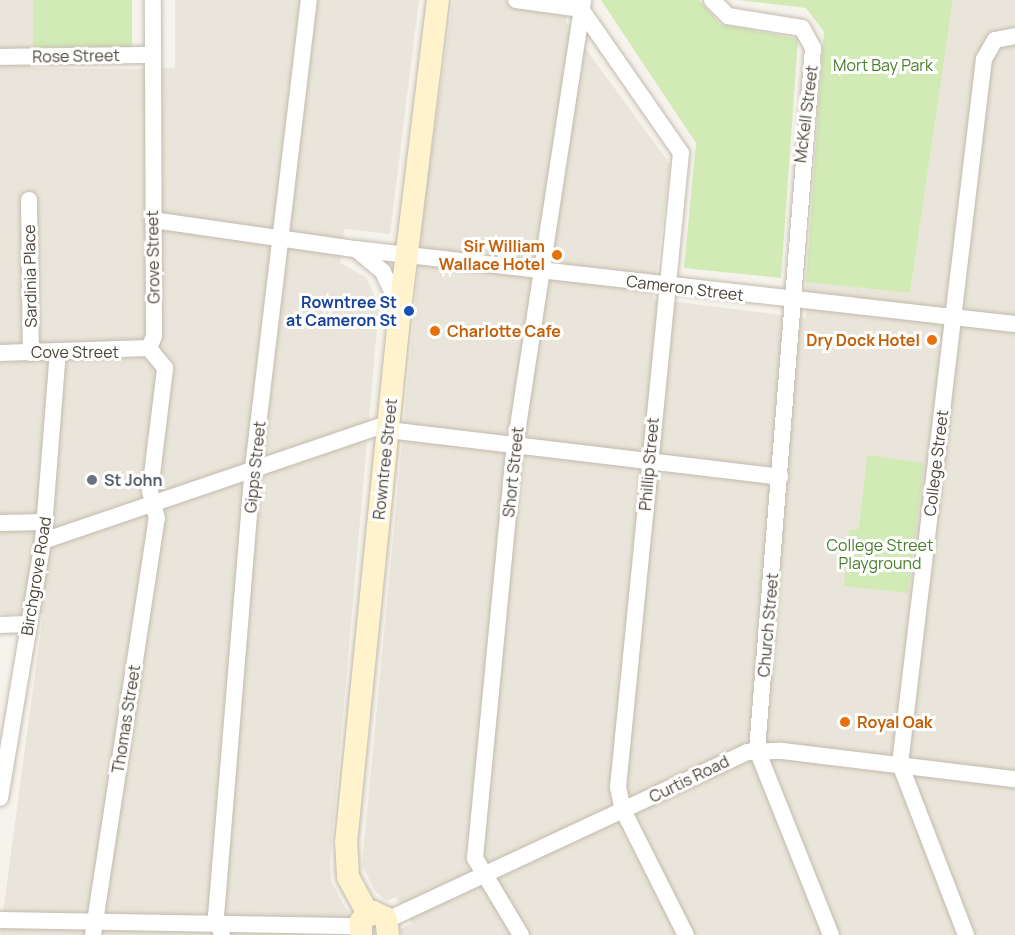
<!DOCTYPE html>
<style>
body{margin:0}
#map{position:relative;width:1015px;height:935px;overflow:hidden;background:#f6f3ec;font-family:Manrope,sans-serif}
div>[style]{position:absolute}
.residential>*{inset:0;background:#eae5da}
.green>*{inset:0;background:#d2eab5;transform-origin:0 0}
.roads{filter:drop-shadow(0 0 2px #c2bbae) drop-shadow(0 0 2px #c2bbae)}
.street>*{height:16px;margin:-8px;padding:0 8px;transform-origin:8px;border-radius:8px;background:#fff}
.secondary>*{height:22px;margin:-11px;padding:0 11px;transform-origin:11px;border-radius:11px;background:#fff3cd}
.dots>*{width:16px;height:16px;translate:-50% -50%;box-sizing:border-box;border:3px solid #fff;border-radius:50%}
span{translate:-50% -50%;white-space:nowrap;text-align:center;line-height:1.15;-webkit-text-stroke:6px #fff;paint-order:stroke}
.street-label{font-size:16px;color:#4b4439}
.park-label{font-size:16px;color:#4a7f2a}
.food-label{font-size:16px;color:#c56008;font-weight:700}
.right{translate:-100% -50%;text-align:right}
.left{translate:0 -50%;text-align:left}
.transit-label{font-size:16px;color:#164399;font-weight:700}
.worship-label{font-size:16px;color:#5b616d;font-weight:700}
</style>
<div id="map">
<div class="residential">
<i style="clip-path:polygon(0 0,33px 0,33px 68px,129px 69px,175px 68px,175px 0,419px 0,390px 234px,344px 229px,340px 263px,366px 277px,379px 306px,330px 862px,331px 881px,360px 935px,0 935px,43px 614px,0 614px)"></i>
<i style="clip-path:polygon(453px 0,569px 0,566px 22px,670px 164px,653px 299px,806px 318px,806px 282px,910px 293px,953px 0,1015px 0,1015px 935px,402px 935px,399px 930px,412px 923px,396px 897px,386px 901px,375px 891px,362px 865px,426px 191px)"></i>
</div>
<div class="green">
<i style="left:33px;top:0;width:99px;height:47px"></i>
<i style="clip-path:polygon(601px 0,699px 0,720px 24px,798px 39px,781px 278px,684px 268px,696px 143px)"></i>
<i style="clip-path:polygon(738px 0,953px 0,910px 293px,806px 282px,824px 32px,806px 8px)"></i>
<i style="clip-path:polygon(867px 455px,924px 463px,908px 593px,844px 586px,849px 530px,859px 529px)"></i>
</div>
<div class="roads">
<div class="street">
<i style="left:516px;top:0;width:66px;rotate:7.9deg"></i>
<i style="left:581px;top:9px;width:175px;rotate:55.2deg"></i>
<i style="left:681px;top:153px;width:637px;rotate:95.67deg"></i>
<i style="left:618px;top:787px;width:24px;rotate:78deg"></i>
<i style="left:623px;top:810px;width:140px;rotate:63.3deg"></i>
<i style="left:712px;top:0;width:23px;rotate:45deg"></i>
<i style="left:728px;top:16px;width:75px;rotate:9.2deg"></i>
<i style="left:802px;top:28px;width:23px;rotate:61deg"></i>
<i style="left:813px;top:48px;width:704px;rotate:94.56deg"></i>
<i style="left:757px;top:750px;width:199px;rotate:68.2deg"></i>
<i style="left:0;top:57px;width:152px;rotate:-0.8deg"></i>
<i style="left:29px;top:200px;width:153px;rotate:89.3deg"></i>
<i style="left:153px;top:220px;width:204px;rotate:8.2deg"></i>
<i style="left:355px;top:249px;width:664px;rotate:6.48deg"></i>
<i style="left:356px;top:249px;width:35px;rotate:40deg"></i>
<i style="left:383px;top:272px;width:38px;rotate:65deg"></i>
<i style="left:149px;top:348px;width:13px;rotate:-67deg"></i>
<i style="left:154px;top:336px;width:336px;rotate:-90.2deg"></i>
<i style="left:0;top:353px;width:149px;rotate:-1.9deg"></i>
<i style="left:388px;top:430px;width:395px;rotate:6.8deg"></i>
<i style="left:0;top:523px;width:45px;rotate:-1.3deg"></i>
<i style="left:43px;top:541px;width:366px;rotate:-18.8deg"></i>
<i style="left:0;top:625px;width:28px;rotate:-2deg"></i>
<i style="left:0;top:798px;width:261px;rotate:-80.5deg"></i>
<i style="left:43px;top:541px;width:190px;rotate:-85.5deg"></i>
<i style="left:0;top:920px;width:359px;rotate:1deg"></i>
<i style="left:387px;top:920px;width:397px;rotate:-25deg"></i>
<i style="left:747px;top:752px;width:35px;rotate:-2deg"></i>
<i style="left:782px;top:751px;width:235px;rotate:6.9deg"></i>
<i style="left:93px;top:935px;width:421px;rotate:-81.3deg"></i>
<i style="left:157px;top:519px;width:29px;rotate:-104deg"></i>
<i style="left:150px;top:491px;width:124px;rotate:-83deg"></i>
<i style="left:165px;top:368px;width:26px;rotate:-129deg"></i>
<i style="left:222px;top:935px;width:20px;rotate:-108deg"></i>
<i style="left:216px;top:916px;width:450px;rotate:-85.3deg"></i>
<i style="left:253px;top:468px;width:471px;rotate:-83.2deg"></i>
<i style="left:521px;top:935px;width:90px;rotate:-120.9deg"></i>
<i style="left:475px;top:858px;width:414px;rotate:-84.5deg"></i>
<i style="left:515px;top:446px;width:450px;rotate:-81.3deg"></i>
<i style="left:966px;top:935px;width:183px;rotate:-111.1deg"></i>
<i style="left:900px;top:764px;width:710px;rotate:-83.21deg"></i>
<i style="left:984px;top:59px;width:22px;rotate:-60deg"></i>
<i style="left:995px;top:40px;width:20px;rotate:-11deg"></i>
</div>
<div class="secondary">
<i style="left:368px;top:914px;width:42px;rotate:-118.4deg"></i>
<i style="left:348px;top:877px;width:34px;rotate:-93deg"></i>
<i style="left:346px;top:843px;width:537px;rotate:-84.23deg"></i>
<i style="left:400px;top:309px;width:311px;rotate:-83deg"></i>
<i style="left:361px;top:935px;width:14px;rotate:-90deg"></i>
<i style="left:361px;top:921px;width:15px;rotate:-37deg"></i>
<i style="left:373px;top:912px;width:14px;rotate:25deg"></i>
<i style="left:386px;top:918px;width:17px;rotate:83deg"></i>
</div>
</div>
<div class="dots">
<i style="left:557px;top:255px;background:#e8710a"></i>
<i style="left:409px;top:311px;background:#1a4fb4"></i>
<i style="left:435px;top:331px;background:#e8710a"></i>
<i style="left:932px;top:340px;background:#e8710a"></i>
<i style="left:92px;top:480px;background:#6b7280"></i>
<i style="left:845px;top:722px;background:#e8710a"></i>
</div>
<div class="street-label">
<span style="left:76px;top:56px;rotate:-1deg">Rose Street</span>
<span style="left:806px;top:114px;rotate:-83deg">McKell Street</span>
<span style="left:153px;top:257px;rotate:-91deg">Grove Street</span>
<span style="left:30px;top:276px;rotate:-91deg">Sardinia Place</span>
<span style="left:685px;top:288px;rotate:7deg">Cameron Street</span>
<span style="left:75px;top:352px">Cove Street</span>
<span style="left:385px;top:459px;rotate:-84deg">Rowntree Street</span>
<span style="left:936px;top:463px;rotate:-83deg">College Street</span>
<span style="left:649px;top:464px;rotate:-85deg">Phillip Street</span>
<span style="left:255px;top:467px;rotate:-84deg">Gipps Street</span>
<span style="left:513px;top:472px;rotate:-84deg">Short Street</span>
<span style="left:36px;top:576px;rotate:-81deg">Birchgrove Road</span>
<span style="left:768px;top:625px;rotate:-85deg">Church Street</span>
<span style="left:126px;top:719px;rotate:-81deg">Thomas Street</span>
<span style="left:689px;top:779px;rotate:-26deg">Curtis Road</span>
</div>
<div class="park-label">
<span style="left:883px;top:65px">Mort Bay Park</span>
<span style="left:880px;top:554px">College Street<br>Playground</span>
</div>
<div class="food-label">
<span class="right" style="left:545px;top:255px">Sir William<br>Wallace Hotel</span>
<span class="left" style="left:447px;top:331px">Charlotte Cafe</span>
<span class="right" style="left:920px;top:340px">Dry Dock Hotel</span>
<span class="left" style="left:857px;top:722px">Royal Oak</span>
</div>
<div class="transit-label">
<span class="right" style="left:397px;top:311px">Rowntree St<br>at Cameron St</span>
</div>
<div class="worship-label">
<span class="left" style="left:104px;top:480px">St John</span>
</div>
</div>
